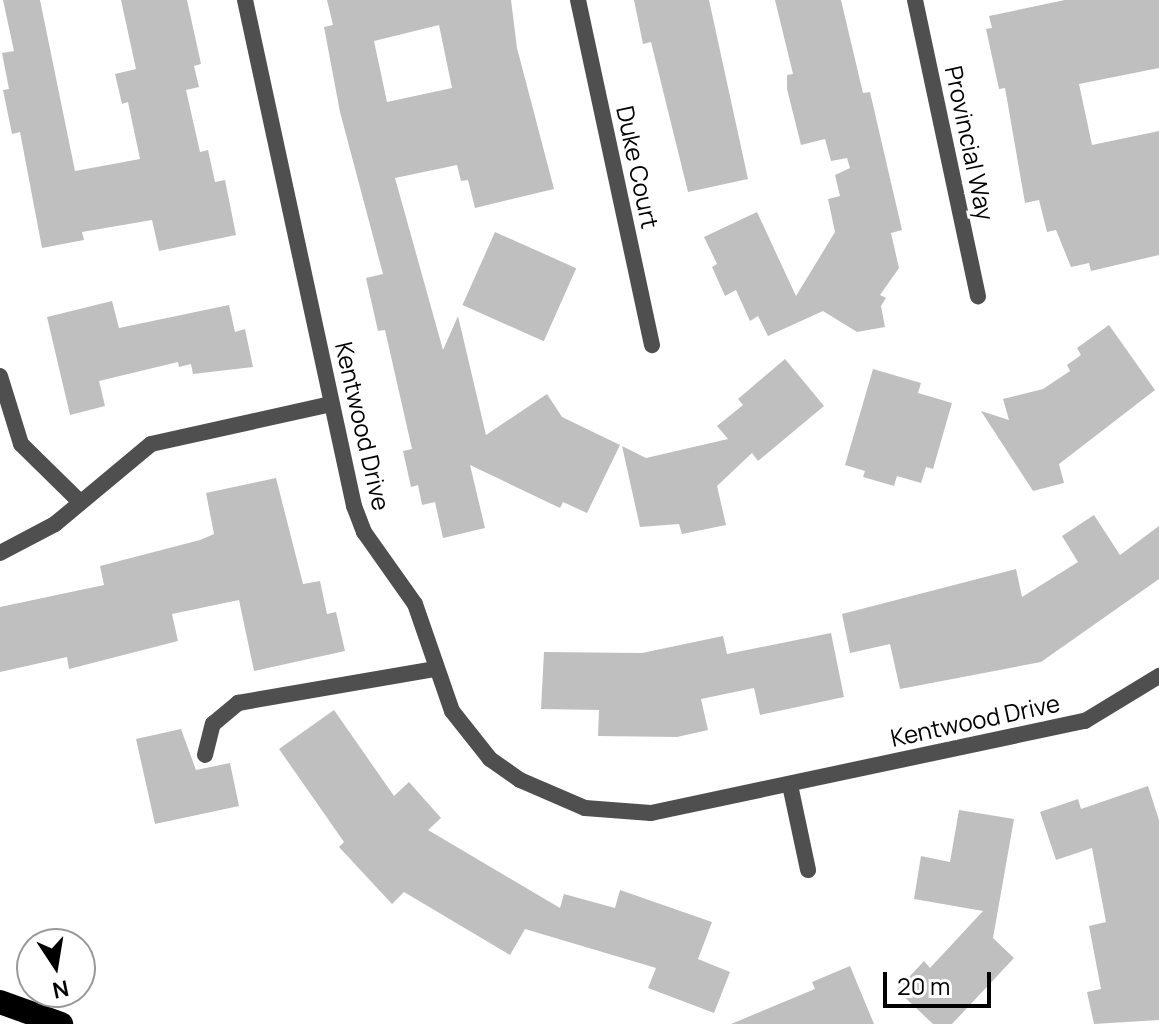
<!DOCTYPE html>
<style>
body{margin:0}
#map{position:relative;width:1159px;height:1024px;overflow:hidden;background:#fff;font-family:Manrope,sans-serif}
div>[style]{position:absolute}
.building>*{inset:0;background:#bfbfbf;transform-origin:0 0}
.lane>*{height:16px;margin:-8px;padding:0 8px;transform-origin:8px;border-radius:8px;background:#4f4f4f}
.street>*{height:16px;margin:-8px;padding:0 8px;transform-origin:8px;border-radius:8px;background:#4f4f4f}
.highway>*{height:24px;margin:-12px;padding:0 12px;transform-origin:12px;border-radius:12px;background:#000}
span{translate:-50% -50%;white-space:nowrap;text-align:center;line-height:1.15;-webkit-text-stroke:6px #fff;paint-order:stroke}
.street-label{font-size:24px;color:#000}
.north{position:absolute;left:16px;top:928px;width:80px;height:80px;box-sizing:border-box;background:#fff;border:2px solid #999;border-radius:50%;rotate:168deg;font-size:22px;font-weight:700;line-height:32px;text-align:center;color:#000}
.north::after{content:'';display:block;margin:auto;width:28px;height:36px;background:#000;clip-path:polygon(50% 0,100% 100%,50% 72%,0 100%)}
.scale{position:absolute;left:883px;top:972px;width:108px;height:36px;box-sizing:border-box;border:4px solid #000;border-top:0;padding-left:10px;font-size:24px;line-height:28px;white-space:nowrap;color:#000;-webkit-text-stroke:6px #fff;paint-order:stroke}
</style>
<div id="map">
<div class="building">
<i style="clip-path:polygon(3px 0,40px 0,75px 171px,140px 159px,128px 102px,122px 104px,115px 74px,136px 69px,121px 0,187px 0,201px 64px,194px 66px,199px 87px,186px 90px,200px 152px,208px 150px,215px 182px,225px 180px,236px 235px,159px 251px,152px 220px,82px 232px,84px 240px,42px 248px,20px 132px,12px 134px,3px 90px,9px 89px,2px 53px,14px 51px)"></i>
<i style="clip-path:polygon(evenodd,327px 0,511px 0,517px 48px,554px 189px,475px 208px,468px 180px,461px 181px,457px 165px,395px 178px,443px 350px,458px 316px,486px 435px,547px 394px,562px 417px,620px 445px,587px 513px,563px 502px,560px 508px,470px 465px,485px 528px,443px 538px,435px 502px,422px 505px,418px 485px,411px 487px,403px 451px,412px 449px,385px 330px,378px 331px,366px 278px,383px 274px,340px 112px,324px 27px,333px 25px,327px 0,439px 25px,452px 88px,387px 102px,374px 41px,439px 25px)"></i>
<i style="clip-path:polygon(634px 0,709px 0,748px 179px,688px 192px,651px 42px,643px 44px)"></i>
<i style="clip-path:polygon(775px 0,841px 0,863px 93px,870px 92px,902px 230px,891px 233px,899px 268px,880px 295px,886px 298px,881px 306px,885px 327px,857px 332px,823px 311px,768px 336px,758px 316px,750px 321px,736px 290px,725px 296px,712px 267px,717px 264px,704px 237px,757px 212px,796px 296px,835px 232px,828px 199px,840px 196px,835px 175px,850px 168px,847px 158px,831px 161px,825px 139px,801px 145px,787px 89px,787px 75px,793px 74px)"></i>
<i style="clip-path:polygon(1065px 0,1159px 0,1159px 68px,1079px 84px,1092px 145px,1159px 131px,1159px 255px,1091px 271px,1089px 263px,1071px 267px,1056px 230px,1047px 232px,1039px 200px,1025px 203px,1005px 88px,999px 89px,986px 29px,992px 28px,989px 16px)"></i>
<i style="left:495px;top:232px;width:89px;height:80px;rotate:24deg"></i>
<i style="clip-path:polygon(112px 301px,119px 328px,229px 305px,235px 332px,245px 329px,253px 367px,193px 374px,191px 364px,179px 367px,178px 362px,99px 381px,105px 406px,70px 415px,47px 317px)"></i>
<i style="clip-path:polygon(1109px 325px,1155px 390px,1059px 464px,1064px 483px,1033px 491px,981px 411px,1009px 420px,1003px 399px,1043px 389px,1070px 371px,1067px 365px,1081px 355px,1077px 348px)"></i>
<i style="clip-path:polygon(785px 359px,824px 406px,758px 461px,752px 453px,717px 486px,726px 525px,682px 534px,679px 524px,640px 527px,622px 446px,646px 458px,728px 439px,717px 426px,743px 405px,738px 399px)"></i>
<i style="clip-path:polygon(873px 369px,921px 383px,918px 393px,952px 403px,933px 469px,926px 467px,921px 483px,897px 476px,894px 486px,863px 477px,865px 471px,845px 465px)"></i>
<i style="clip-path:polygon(276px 478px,303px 584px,320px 581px,327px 614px,336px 612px,345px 651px,254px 671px,239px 600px,172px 614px,178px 641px,69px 669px,67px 657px,0 672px,0 607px,104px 585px,100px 566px,200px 540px,214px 534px,206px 493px)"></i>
<i style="clip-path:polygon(1094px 515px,1120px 555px,1159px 526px,1159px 579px,1041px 662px,900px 689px,890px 644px,850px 653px,842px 614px,1016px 569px,1022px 597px,1078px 562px,1062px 536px)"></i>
<i style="clip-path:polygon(831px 633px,844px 697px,760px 715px,754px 688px,701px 699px,708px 730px,677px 737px,598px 736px,599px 710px,541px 709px,544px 652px,642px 653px,723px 636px,727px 654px)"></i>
<i style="clip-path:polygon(334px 710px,394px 796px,409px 782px,441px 818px,428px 830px,560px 908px,564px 894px,615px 908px,620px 890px,712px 922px,698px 959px,730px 972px,714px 1013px,648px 988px,656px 968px,525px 929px,510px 955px,404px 892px,392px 904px,339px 847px,344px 842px,279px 749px)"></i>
<i style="clip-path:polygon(181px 729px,196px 770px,230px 763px,239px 806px,155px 824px,136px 739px)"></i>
<i style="clip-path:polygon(1148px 786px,1159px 820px,1159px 1020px,1094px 1024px,1087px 992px,1101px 989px,1089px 926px,1106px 922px,1092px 848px,1056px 860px,1040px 812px,1078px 799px,1081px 809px)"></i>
<i style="clip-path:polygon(959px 810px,1014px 819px,993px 938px,1014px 958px,952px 1024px,933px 1024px,897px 990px,924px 961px,930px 968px,983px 911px,914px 899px,921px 856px,950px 862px)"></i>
<i style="clip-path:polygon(850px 966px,874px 1024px,731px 1024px,815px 989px,812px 982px)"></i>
</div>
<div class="lane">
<i style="left:205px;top:755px;width:32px;rotate:-76deg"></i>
<i style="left:213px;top:724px;width:33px;rotate:-40deg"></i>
<i style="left:238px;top:703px;width:199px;rotate:-9.8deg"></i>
</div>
<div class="street">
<i style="left:245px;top:0;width:518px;rotate:77.84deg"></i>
<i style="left:354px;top:506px;width:28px;rotate:69deg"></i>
<i style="left:364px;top:532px;width:88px;rotate:54.7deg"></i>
<i style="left:415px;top:604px;width:113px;rotate:70.9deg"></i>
<i style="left:452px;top:711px;width:61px;rotate:51.6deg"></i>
<i style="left:490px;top:759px;width:37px;rotate:35deg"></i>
<i style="left:520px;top:780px;width:71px;rotate:23.3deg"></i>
<i style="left:585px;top:808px;width:66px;rotate:4.3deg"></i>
<i style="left:651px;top:813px;width:444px;rotate:-12deg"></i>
<i style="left:1085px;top:721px;width:87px;rotate:-31.3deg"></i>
<i style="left:578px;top:0;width:353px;rotate:77.9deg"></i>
<i style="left:915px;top:0;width:303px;rotate:78deg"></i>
<i style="left:0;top:376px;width:71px;rotate:72.8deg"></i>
<i style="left:21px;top:444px;width:81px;rotate:44.5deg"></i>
<i style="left:0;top:553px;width:62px;rotate:-27.8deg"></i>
<i style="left:55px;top:524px;width:125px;rotate:-39.8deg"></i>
<i style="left:151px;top:444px;width:184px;rotate:-12.5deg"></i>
<i style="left:790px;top:785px;width:87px;rotate:78deg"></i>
</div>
<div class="highway">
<i style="left:0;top:1002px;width:65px;rotate:19.8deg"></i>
</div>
<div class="street-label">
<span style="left:970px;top:143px;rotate:78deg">Provincial Way</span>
<span style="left:638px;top:167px;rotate:78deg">Duke Court</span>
<span style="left:363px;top:426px;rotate:77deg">Kentwood Drive</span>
<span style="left:975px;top:720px;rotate:-12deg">Kentwood Drive</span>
</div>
<div class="north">N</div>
<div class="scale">20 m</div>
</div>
